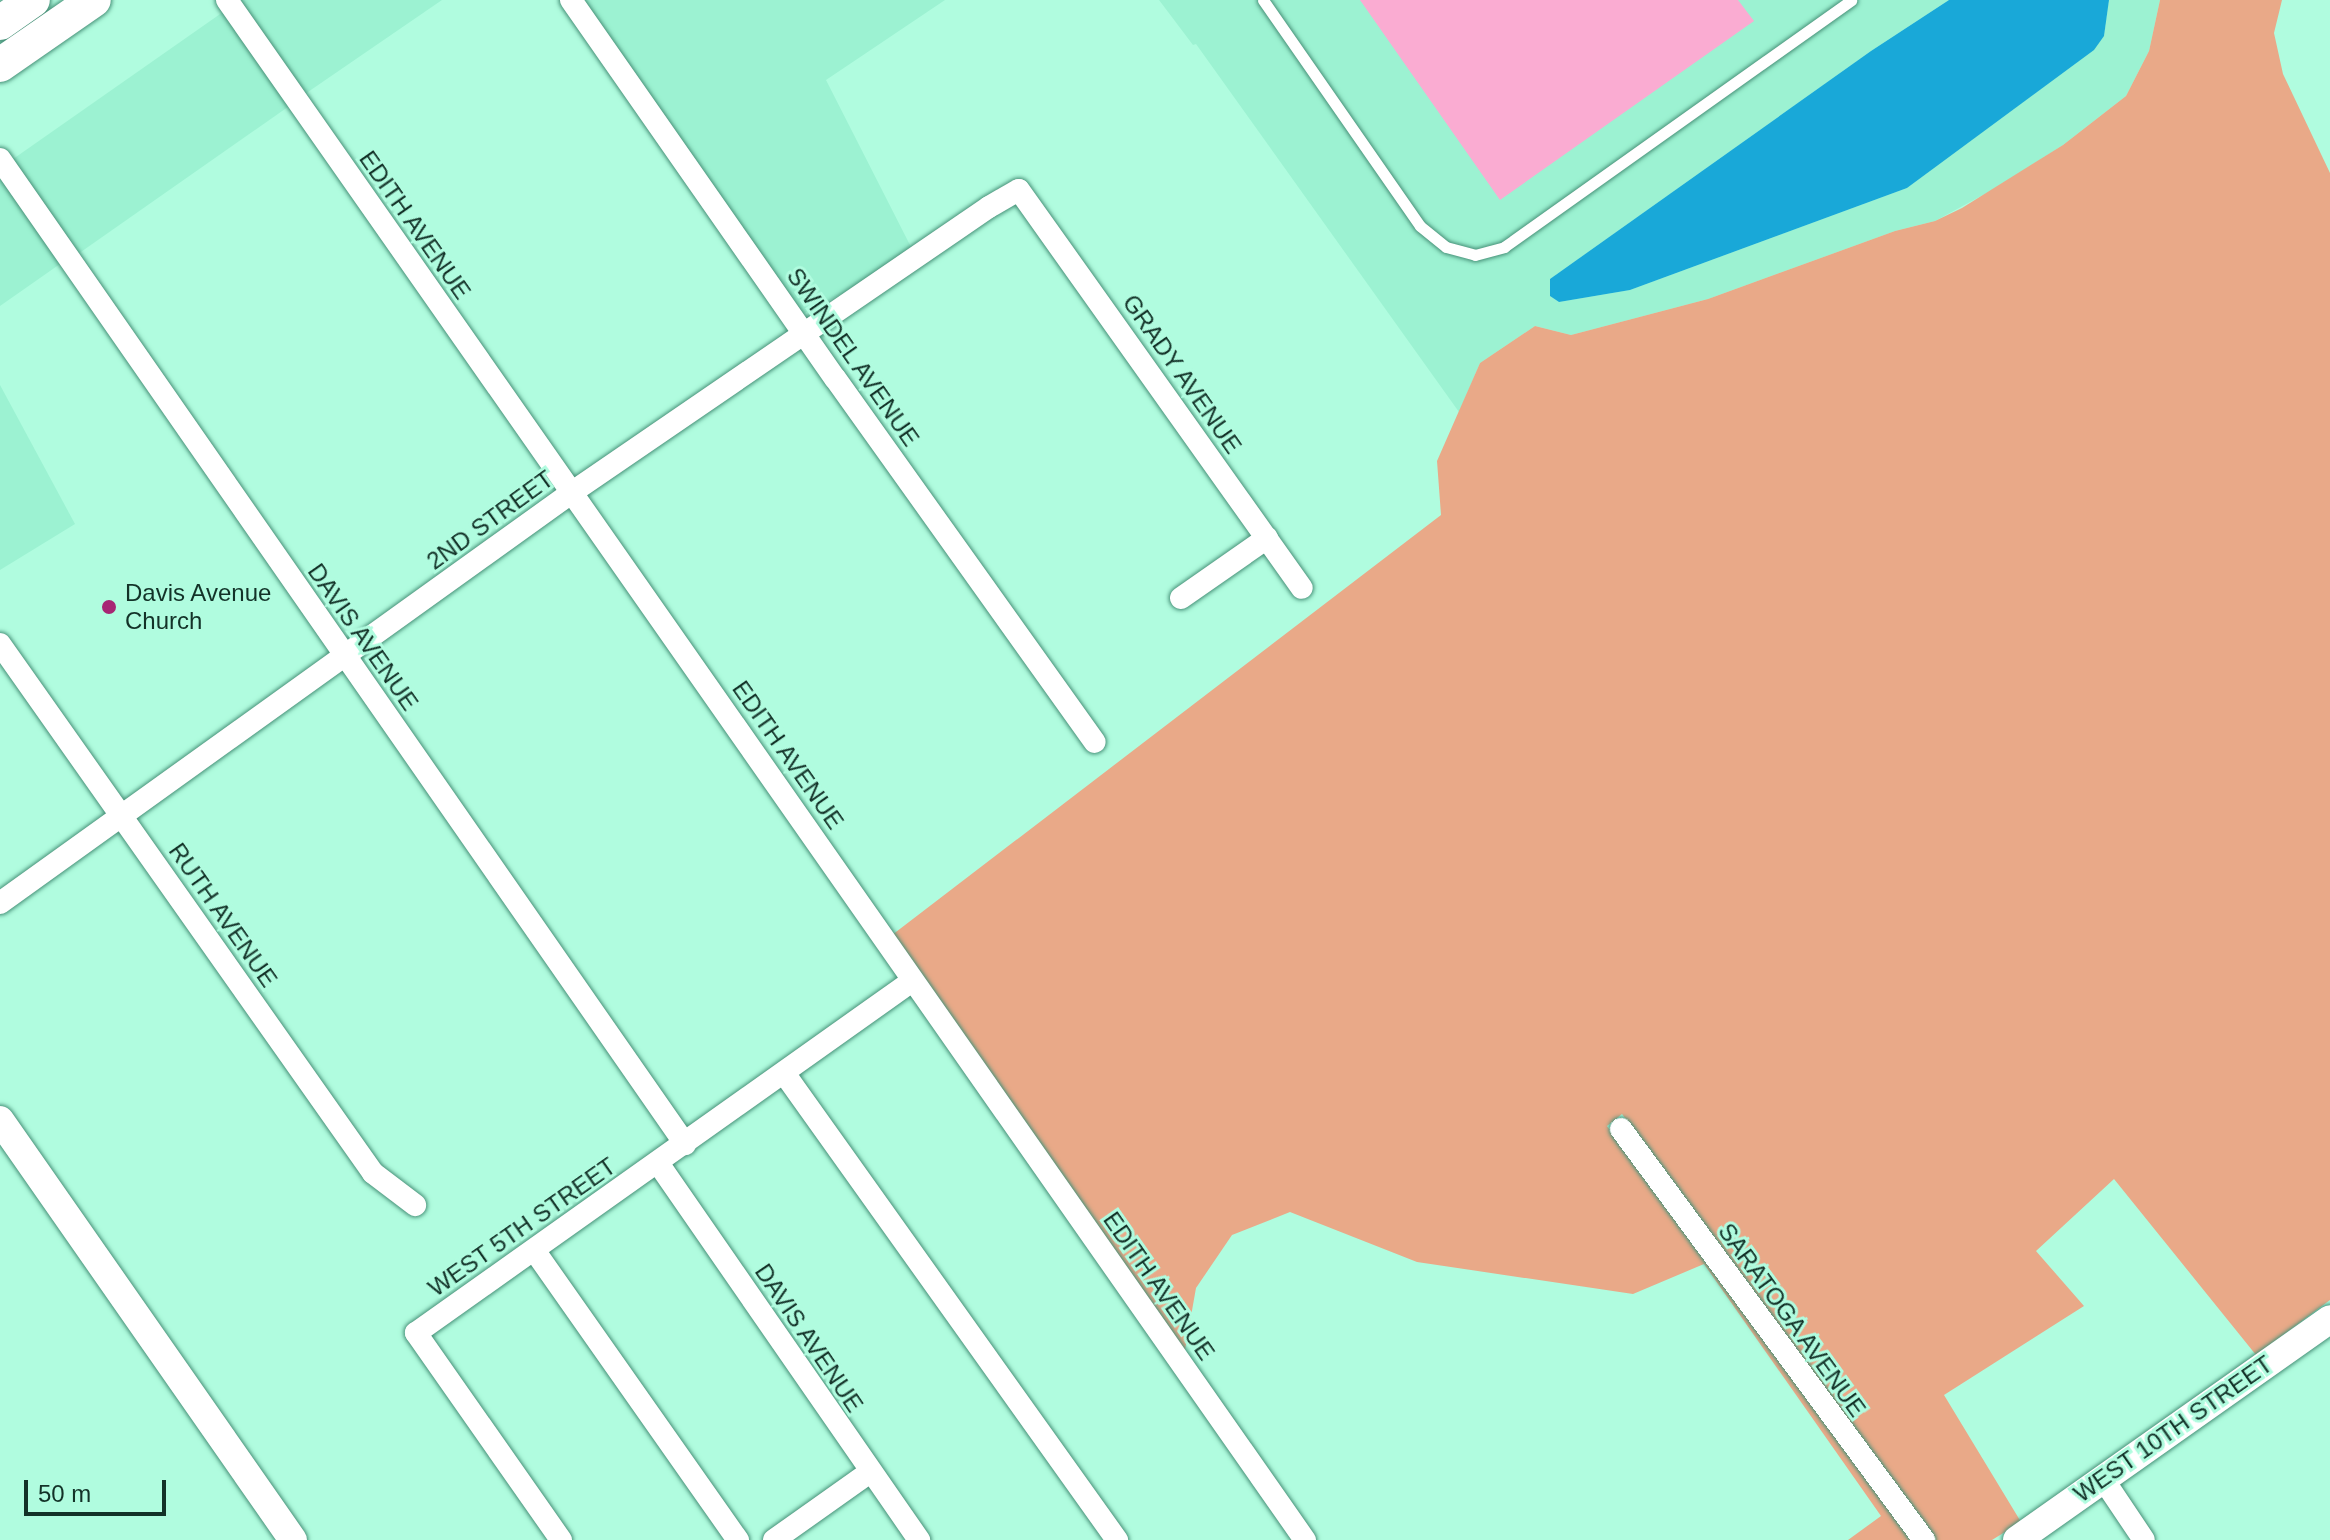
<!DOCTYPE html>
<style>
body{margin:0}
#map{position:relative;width:2330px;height:1540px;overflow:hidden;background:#b0fcdf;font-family:Helvetica,sans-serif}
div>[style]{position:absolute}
.built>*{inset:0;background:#9cf2d2;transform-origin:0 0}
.green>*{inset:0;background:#e9a988}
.water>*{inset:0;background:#19a8d8}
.building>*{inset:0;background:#faacd2}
.roads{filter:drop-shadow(0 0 2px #479178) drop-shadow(0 0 2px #479178)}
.service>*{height:11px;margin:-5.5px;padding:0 5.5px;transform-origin:5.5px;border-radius:5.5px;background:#fff}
.minor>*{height:22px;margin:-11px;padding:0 11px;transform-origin:11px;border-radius:11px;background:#fff}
.tertiary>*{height:28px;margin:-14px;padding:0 14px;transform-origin:14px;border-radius:14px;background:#fff}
.primary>*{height:34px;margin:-17px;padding:0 17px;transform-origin:17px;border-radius:17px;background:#fff}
.dots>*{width:22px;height:22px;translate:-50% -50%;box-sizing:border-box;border:4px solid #b0fcdf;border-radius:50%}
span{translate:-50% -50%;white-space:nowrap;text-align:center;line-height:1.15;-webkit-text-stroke:6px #b0fcdf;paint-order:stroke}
.street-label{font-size:24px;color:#133228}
.poi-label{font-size:24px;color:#133228}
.left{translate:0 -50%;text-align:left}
.scale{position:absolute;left:24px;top:1480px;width:142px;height:36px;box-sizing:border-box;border:4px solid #133228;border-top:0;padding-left:10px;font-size:24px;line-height:28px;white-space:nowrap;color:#133228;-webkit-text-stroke:6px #b0fcdf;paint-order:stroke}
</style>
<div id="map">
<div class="built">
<i style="clip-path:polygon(242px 0,442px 0,305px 94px,238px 2px)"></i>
<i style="clip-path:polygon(584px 0,945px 0,826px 80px,911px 247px,854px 287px,803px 314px)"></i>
<i style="clip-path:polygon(1159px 0,1949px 0,1871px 51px,1550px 279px,1550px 296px,1559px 302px,1630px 290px,1907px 188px,2104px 36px,2109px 0,2160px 0,2149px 51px,2126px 96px,2063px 145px,1994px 189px,1935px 221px,1895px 231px,1708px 299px,1571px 335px,1535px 326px,1480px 363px,1459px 412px,1196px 44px,1193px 45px)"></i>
<i style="left:223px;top:12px;width:115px;height:258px;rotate:55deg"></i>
<i style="clip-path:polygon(0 176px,60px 264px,0 306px)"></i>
<i style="clip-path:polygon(0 385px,75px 524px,0 570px)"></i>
</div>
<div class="green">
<i style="clip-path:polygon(2160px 0,2282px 0,2274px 33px,2283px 74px,2330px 173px,2330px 1300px,2256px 1355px,2114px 1179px,2036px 1251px,2084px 1306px,1944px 1395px,2021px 1522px,1992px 1540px,1936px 1540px,1622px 1114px,1607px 1126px,1911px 1540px,1848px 1540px,1881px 1516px,1704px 1264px,1633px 1294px,1417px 1262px,1290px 1212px,1232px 1235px,1196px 1288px,1185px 1350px,892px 935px,1441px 515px,1437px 461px,1480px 363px,1535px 326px,1571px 335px,1708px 299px,1895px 231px,1935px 221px,1962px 208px,2063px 145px,2126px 96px,2149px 51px)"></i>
</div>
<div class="water">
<i style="clip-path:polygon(1949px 0,2109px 0,2104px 36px,2094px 50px,1907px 188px,1630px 290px,1559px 302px,1550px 296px,1550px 279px,1871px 51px)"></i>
</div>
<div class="building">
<i style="clip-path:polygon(1360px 0,1738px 0,1754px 21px,1500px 200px)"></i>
</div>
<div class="roads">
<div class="service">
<i style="left:1263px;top:0;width:275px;rotate:55.2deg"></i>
<i style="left:1420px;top:226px;width:33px;rotate:39deg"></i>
<i style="left:1446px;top:247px;width:30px;rotate:15deg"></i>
<i style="left:1475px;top:255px;width:30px;rotate:-15deg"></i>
<i style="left:1504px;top:247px;width:426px;rotate:-35.4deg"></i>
</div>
<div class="minor">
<i style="left:227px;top:0;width:1880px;rotate:55.01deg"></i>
<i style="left:571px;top:0;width:461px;rotate:55.1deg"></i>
<i style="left:835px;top:378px;width:447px;rotate:54.5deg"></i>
<i style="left:0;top:159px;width:1200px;rotate:55.18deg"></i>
<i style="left:1181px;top:598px;width:105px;rotate:-34.9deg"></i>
<i style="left:0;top:644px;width:647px;rotate:54.81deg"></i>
<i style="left:373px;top:1173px;width:53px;rotate:37.3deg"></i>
<i style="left:0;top:903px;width:703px;rotate:-35.68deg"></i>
<i style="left:571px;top:493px;width:506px;rotate:-34.38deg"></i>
<i style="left:989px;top:207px;width:34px;rotate:-30deg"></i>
<i style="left:1019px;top:190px;width:488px;rotate:54.6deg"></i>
<i style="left:784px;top:1073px;width:574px;rotate:54.51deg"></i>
<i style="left:1621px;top:1129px;width:511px;rotate:53.6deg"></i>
<i style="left:658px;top:1163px;width:459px;rotate:55.3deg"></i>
<i style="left:534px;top:1250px;width:355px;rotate:54.9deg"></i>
<i style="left:2103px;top:1479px;width:73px;rotate:56.1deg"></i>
<i style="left:561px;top:1540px;width:253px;rotate:-125deg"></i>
<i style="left:416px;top:1333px;width:608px;rotate:-35.36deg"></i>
<i style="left:774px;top:1540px;width:118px;rotate:-35.3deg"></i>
</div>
<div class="tertiary">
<i style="left:0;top:1120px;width:512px;rotate:55.1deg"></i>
<i style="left:2017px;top:1540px;width:383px;rotate:-35.2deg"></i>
</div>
<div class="primary">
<i style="left:0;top:23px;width:40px;rotate:-34.9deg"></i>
<i style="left:0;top:65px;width:114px;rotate:-34.7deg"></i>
</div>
</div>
<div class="dots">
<i style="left:109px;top:607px;background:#a72674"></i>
</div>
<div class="street-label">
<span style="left:415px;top:225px;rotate:55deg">EDITH AVENUE</span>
<span style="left:853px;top:357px;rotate:55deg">SWINDEL AVENUE</span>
<span style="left:1182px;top:374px;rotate:55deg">GRADY AVENUE</span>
<span style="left:490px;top:520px;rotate:-36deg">2ND STREET</span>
<span style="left:363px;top:637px;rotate:55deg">DAVIS AVENUE</span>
<span style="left:788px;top:755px;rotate:55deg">EDITH AVENUE</span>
<span style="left:223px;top:915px;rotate:55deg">RUTH AVENUE</span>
<span style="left:522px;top:1227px;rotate:-35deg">WEST 5TH STREET</span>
<span style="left:1159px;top:1286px;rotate:55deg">EDITH AVENUE</span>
<span style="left:1792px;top:1320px;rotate:54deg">SARATOGA AVENUE</span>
<span style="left:809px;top:1338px;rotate:56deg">DAVIS AVENUE</span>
<span style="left:2173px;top:1429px;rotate:-35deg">WEST 10TH STREET</span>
</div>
<div class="poi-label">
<span class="left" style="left:125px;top:607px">Davis Avenue<br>Church</span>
</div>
<div class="scale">50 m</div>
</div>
